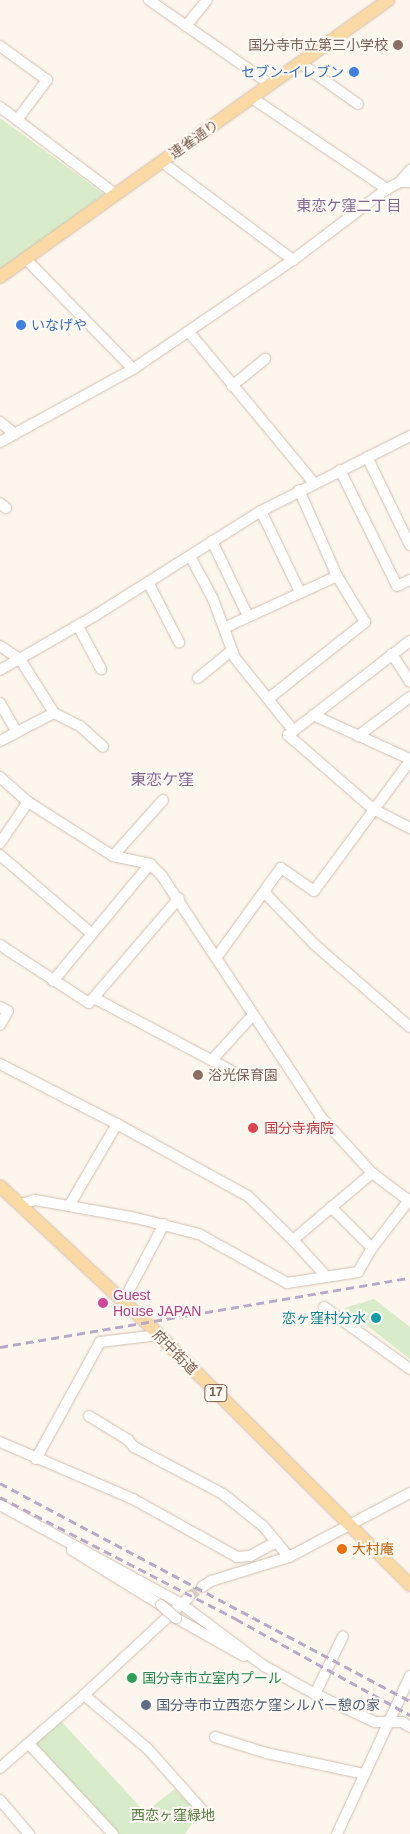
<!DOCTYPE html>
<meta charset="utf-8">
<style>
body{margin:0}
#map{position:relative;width:410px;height:1834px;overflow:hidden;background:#fdf6ec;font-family:Helvetica,"Noto Sans JP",sans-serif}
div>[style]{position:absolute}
.green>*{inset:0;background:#d8ecc9}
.minor-tunnel>*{height:10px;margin-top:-5px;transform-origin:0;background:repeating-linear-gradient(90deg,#dcd0c4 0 10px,transparent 0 15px)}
.roads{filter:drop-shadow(0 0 1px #d1beb0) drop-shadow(0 0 1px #d1beb0)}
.minor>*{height:10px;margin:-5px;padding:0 5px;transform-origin:5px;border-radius:5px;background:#fff}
.major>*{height:12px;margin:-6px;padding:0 6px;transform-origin:6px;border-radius:6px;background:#fbd9a5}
.rail>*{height:3px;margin-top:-1.5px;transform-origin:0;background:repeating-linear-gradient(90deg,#b9a8c9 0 8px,transparent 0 13px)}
.bridges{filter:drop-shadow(0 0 1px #d1beb0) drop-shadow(0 0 1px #d1beb0)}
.minor-bridge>*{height:10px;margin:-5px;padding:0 5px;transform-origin:5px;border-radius:5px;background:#fff}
.dots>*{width:14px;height:14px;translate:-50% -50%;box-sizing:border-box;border:2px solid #fffaf3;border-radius:50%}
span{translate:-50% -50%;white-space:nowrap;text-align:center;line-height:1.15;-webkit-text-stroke:4px #fffaf3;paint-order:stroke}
.shield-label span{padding:1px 4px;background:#fffaf3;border:1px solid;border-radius:4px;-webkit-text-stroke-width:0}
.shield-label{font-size:12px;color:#7a5c4d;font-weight:700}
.education-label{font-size:14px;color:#785e54}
.right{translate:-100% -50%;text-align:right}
.left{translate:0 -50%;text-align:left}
.shop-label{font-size:14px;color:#366cbe}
.street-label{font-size:14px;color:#7a5c4d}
.health-label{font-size:14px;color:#be3a42}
.hotel-label{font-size:14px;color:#b23c85}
.culture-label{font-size:14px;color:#0d838f}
.food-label{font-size:14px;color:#c56008}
.leisure-label{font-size:14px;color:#27864d}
.service-label{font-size:14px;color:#4e5e75}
.park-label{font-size:14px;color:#537a41}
.neighbourhood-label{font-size:15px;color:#846695}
.quarter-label{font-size:16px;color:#846695}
</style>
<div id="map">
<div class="green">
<i style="clip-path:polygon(0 118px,104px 194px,0 271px)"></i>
<i style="clip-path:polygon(374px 1299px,410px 1327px,410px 1359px,344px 1308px)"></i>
<i style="clip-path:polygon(60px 1720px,145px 1812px,175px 1789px,199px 1814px,185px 1834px,119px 1834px,36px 1747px,38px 1741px)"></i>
</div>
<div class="minor-tunnel">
<i style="left:189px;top:1597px;width:16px;rotate:-38deg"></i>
</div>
<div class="roads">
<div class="minor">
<i style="left:149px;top:0;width:147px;rotate:34.8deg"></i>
<i style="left:186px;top:26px;width:33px;rotate:-51deg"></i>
<i style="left:0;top:46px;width:58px;rotate:35.9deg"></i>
<i style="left:47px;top:80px;width:50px;rotate:126.9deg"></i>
<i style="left:300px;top:63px;width:71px;rotate:35.3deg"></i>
<i style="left:252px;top:98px;width:163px;rotate:34deg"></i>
<i style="left:0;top:107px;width:144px;rotate:37.1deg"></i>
<i style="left:162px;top:162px;width:164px;rotate:36.8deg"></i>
<i style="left:400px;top:182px;width:16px;rotate:-50deg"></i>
<i style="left:26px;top:259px;width:153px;rotate:45.8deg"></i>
<i style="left:189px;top:332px;width:195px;rotate:50.4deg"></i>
<i style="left:232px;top:386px;width:43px;rotate:-39.3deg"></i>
<i style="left:0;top:422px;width:19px;rotate:39deg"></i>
<i style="left:0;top:442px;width:152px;rotate:-28.8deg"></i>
<i style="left:133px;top:369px;width:194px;rotate:-34.3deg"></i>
<i style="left:293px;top:260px;width:118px;rotate:-37.1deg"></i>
<i style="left:387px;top:189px;width:15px;rotate:-28deg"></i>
<i style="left:400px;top:182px;width:10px"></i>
<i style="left:367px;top:457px;width:98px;rotate:64deg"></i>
<i style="left:340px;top:470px;width:129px;rotate:63.8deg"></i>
<i style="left:397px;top:586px;width:14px;rotate:-25deg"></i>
<i style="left:0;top:503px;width:8px;rotate:40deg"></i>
<i style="left:261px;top:511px;width:90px;rotate:64.3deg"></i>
<i style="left:212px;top:541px;width:83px;rotate:64.4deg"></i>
<i style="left:190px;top:556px;width:49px;rotate:61.9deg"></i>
<i style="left:213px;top:599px;width:63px;rotate:69.6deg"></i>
<i style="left:235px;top:658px;width:91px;rotate:51.2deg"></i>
<i style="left:148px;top:582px;width:68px;rotate:62.7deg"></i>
<i style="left:78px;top:626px;width:49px;rotate:61.9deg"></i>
<i style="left:224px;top:628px;width:124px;rotate:-24.7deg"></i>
<i style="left:410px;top:641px;width:154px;rotate:142.4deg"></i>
<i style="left:288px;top:735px;width:113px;rotate:41deg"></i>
<i style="left:373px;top:809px;width:42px;rotate:27.2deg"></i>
<i style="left:0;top:646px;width:24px;rotate:33deg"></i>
<i style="left:20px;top:659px;width:64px;rotate:57.8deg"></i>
<i style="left:392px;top:654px;width:33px;rotate:57deg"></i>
<i style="left:0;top:670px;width:111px;rotate:-29.8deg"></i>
<i style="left:96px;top:615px;width:195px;rotate:-32.2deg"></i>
<i style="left:261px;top:511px;width:167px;rotate:-26.7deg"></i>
<i style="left:198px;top:678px;width:43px;rotate:-39.3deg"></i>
<i style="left:268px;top:699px;width:124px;rotate:-38.4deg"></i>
<i style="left:365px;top:622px;width:54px;rotate:-121.3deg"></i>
<i style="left:337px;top:576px;width:94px;rotate:-113.8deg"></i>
<i style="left:0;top:703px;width:32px;rotate:60deg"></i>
<i style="left:313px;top:715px;width:107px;rotate:24.4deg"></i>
<i style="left:358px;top:736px;width:65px;rotate:-36.9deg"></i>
<i style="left:0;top:741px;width:61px;rotate:-27.4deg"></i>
<i style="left:54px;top:713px;width:29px;rotate:27deg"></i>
<i style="left:80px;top:726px;width:31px;rotate:42deg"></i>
<i style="left:0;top:777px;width:38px;rotate:42deg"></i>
<i style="left:28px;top:802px;width:101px;rotate:32.4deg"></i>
<i style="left:113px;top:856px;width:38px;rotate:12deg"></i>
<i style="left:150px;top:864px;width:17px;rotate:45deg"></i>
<i style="left:162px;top:876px;width:287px;rotate:56.6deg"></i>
<i style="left:320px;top:1116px;width:77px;rotate:47.6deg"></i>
<i style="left:372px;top:1173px;width:45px;rotate:36.9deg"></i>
<i style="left:0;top:843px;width:50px;rotate:-55.7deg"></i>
<i style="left:0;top:855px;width:121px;rotate:40.7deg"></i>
<i style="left:113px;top:856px;width:75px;rotate:-48.2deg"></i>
<i style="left:265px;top:893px;width:72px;rotate:46.1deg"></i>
<i style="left:315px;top:945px;width:125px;rotate:40.8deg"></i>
<i style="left:0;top:945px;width:106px;rotate:33.1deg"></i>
<i style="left:89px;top:1003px;width:138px;rotate:-49.4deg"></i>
<i style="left:216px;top:958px;width:111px;rotate:-54.2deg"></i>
<i style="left:281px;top:868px;width:40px;rotate:34.9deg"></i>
<i style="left:314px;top:891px;width:162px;rotate:-53.6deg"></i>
<i style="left:53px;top:981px;width:152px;rotate:-50.3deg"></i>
<i style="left:96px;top:999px;width:154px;rotate:27.9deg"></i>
<i style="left:0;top:1007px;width:9px;rotate:27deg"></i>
<i style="left:8px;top:1011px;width:16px;rotate:120deg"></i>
<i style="left:212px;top:1060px;width:61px;rotate:-47.7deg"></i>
<i style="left:0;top:1064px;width:131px;rotate:27.1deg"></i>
<i style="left:21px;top:1204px;width:15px;rotate:-16deg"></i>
<i style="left:35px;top:1200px;width:35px;rotate:10deg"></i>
<i style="left:69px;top:1206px;width:68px;rotate:10.2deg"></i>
<i style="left:136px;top:1218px;width:65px;rotate:14.3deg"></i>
<i style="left:199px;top:1234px;width:101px;rotate:29.1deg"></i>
<i style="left:287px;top:1283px;width:72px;rotate:-8.8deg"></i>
<i style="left:358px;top:1272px;width:28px;rotate:-60deg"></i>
<i style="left:372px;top:1248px;width:62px;rotate:-52.2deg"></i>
<i style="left:69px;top:1206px;width:95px;rotate:-59.7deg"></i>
<i style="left:117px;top:1124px;width:149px;rotate:28.8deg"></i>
<i style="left:248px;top:1196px;width:63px;rotate:44.4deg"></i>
<i style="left:293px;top:1240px;width:104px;rotate:-40.3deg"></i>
<i style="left:331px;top:1207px;width:58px;rotate:45deg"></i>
<i style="left:293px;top:1240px;width:49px;rotate:47.5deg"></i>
<i style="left:123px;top:1302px;width:88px;rotate:-62.3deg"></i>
<i style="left:324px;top:1307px;width:106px;rotate:35.8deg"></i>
<i style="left:89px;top:1416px;width:46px;rotate:31.6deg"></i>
<i style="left:128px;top:1440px;width:9px;rotate:49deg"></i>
<i style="left:134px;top:1447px;width:101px;rotate:27.8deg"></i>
<i style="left:223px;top:1494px;width:51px;rotate:38.7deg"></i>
<i style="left:263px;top:1526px;width:40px;rotate:50deg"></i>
<i style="left:0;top:1442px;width:145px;rotate:23.2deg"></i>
<i style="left:133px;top:1499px;width:119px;rotate:29.1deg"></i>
<i style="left:237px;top:1557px;width:13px;rotate:-4deg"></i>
<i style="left:250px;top:1556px;width:30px;rotate:-28deg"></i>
<i style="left:36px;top:1459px;width:133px;rotate:-61.3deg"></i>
<i style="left:100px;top:1342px;width:59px;rotate:-6.8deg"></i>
<i style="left:0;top:1505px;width:205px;rotate:28.6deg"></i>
<i style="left:180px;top:1603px;width:105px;rotate:36.9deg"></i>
<i style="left:264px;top:1666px;width:58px;rotate:28.8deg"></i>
<i style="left:315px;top:1694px;width:66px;rotate:25deg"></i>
<i style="left:375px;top:1722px;width:27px"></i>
<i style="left:402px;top:1722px;width:9px;rotate:32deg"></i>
<i style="left:72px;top:1550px;width:105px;rotate:31.7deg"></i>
<i style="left:202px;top:1587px;width:11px;rotate:-34deg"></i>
<i style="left:211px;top:1581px;width:82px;rotate:-17.1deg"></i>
<i style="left:289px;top:1557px;width:137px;rotate:-27.9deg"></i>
<i style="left:176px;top:1618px;width:78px;rotate:29.2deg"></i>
<i style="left:315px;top:1694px;width:64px;rotate:-64.2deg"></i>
<i style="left:84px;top:1695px;width:82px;rotate:40.1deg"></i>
<i style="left:147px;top:1748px;width:87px;rotate:48.3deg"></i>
<i style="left:215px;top:1737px;width:53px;rotate:17.4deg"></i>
<i style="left:266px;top:1753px;width:100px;rotate:12.1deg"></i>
<i style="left:29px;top:1744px;width:123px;rotate:47deg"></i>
<i style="left:0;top:1768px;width:111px;rotate:-41deg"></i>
<i style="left:84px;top:1695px;width:144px;rotate:-43deg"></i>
<i style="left:0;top:1800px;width:45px;rotate:49.5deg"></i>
<i style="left:337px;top:1834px;width:174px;rotate:-65.2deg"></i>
</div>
<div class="major">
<i style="left:0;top:277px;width:477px;rotate:-35.5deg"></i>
<i style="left:0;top:1186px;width:218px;rotate:43.1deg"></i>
<i style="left:159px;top:1335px;width:354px;rotate:44.9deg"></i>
</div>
</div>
<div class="rail">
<i style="left:0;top:1347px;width:416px;rotate:-9.6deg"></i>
<i style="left:0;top:1483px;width:464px;rotate:28deg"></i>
<i style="left:0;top:1497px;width:266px;rotate:27.3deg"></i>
<i style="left:236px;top:1619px;width:199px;rotate:28.9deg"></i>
</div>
<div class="bridges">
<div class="minor-bridge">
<i style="left:161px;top:1605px;width:20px;rotate:41deg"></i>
</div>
</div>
<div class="dots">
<i style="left:398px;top:45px;background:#8d6e63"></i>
<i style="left:354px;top:72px;background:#3f7fe0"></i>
<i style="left:21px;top:325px;background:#3f7fe0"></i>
<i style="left:198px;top:1075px;background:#8d6e63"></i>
<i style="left:253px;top:1128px;background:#e0444e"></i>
<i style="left:103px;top:1303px;background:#d1479c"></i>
<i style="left:376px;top:1318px;background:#0f9aa8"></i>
<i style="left:342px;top:1549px;background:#e8710a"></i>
<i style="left:132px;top:1678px;background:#2e9e5b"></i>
<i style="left:146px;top:1705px;background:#5c6f8a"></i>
</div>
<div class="shield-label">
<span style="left:216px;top:1393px">17</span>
</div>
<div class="education-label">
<span class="right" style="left:388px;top:45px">国分寺市立第三小学校</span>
<span class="left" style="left:208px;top:1075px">浴光保育園</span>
</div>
<div class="shop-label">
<span class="right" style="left:344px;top:72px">セブン-イレブン</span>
<span class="left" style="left:31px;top:325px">いなげや</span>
</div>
<div class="street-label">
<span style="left:194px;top:139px;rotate:-35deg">連雀通り</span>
<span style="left:175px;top:1352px;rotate:45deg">府中街道</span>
</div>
<div class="health-label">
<span class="left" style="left:264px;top:1128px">国分寺病院</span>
</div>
<div class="hotel-label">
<span class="left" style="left:113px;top:1303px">Guest<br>House JAPAN</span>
</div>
<div class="culture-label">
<span class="right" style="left:366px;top:1318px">恋ヶ窪村分水</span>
</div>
<div class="food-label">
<span class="left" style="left:352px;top:1549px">大村庵</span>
</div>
<div class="leisure-label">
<span class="left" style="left:142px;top:1678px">国分寺市立室内プール</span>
</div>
<div class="service-label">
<span class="left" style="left:156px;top:1705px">国分寺市立西恋ケ窪シルバー憩の家</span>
</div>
<div class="park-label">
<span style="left:173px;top:1815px">西恋ヶ窪緑地</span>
</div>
<div class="neighbourhood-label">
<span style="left:349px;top:206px">東恋ケ窪二丁目</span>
</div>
<div class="quarter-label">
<span style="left:162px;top:780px">東恋ケ窪</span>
</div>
</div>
